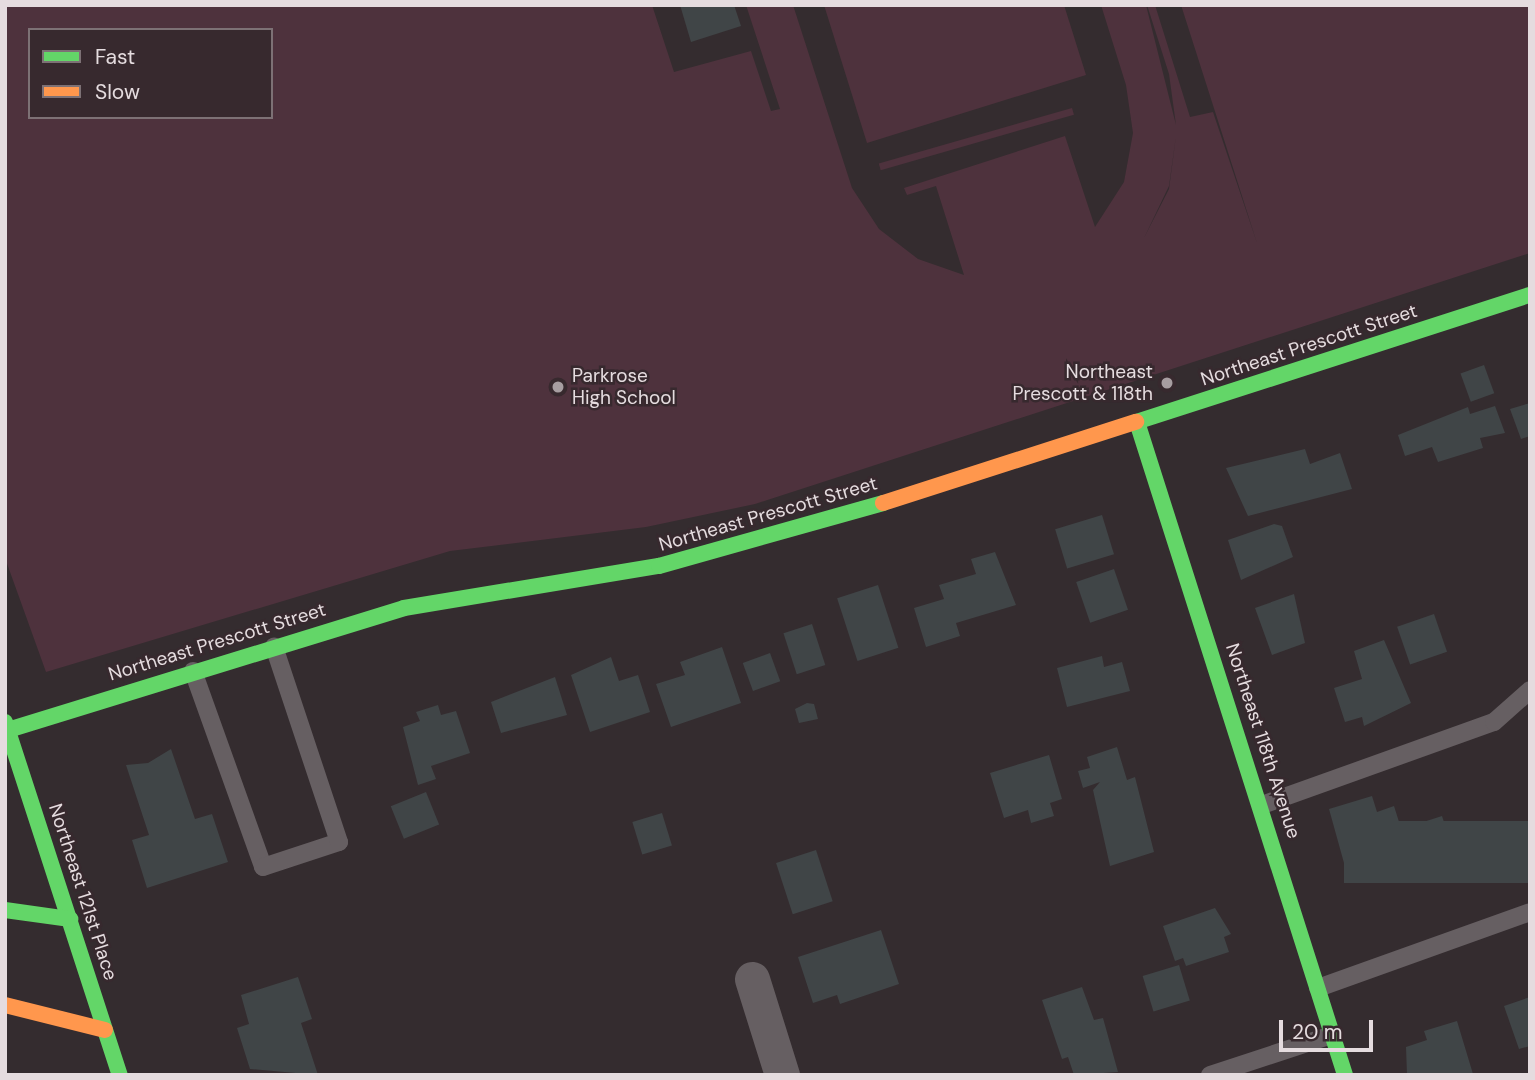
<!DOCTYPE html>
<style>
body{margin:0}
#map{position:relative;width:1535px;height:1080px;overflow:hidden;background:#342c2f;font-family:"DM Sans",sans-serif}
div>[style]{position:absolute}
.green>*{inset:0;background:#4e323d;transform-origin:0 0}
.building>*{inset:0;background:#404547;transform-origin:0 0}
.lane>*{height:18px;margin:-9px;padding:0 9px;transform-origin:9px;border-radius:9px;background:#665f62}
.street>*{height:35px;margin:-17.5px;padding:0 17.5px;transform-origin:17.5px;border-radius:17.5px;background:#665f62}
.fast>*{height:16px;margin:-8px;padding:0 8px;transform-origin:8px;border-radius:8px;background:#63d668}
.slow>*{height:16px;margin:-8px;padding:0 8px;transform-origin:8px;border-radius:8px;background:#ff974d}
.dots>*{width:19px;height:19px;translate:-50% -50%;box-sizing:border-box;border:4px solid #37292e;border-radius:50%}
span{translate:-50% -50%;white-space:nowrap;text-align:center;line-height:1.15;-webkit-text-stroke:5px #37292e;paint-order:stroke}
.street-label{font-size:19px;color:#e5dcdf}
.poi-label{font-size:19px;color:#e5dcdf}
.right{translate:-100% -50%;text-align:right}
.left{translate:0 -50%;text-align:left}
.frame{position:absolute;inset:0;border:7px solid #e5dcdf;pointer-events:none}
.legend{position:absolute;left:28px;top:28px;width:245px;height:91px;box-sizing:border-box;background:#37292e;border:2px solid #7d7175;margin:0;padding:9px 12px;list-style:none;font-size:21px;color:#e5dcdf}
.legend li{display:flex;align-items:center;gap:14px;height:35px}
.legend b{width:35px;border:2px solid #7d7175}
.scale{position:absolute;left:1279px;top:1020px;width:94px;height:32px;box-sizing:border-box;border:4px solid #e5dcdf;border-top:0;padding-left:9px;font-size:21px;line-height:24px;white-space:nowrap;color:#e5dcdf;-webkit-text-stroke:5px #37292e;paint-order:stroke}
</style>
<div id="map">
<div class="green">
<i style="clip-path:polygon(evenodd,652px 5px,674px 72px,751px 51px,771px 111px,780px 109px,746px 5px,793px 5px,852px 188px,879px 229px,918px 259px,964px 275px,936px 186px,907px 195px,904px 188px,1065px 136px,1095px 227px,1124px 182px,1133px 133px,1126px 85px,1101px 5px,1146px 5px,1176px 125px,1169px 74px,1147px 5px,1155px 5px,1190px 117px,1213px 112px,1257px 243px,1181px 5px,1530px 5px,1530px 253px,755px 504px,646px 527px,450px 551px,46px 672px,5px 558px,5px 6px,652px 5px,30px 30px,271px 30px,271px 117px,30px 117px,30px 30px,652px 5px,1176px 136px,1169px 189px,1144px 238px,1169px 186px,1176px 136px)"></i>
<i style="clip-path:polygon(824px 5px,1064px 5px,1086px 75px,867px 143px)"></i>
<i style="left:1072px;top:108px;width:7px;height:201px;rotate:74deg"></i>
</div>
<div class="building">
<i style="clip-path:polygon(680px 5px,734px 5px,741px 26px,691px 42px)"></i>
<i style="left:1484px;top:365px;width:30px;height:25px;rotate:70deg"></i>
<i style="clip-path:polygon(1530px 403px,1530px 436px,1521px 439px,1510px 409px)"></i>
<i style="clip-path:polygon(1495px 406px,1505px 433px,1480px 438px,1483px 448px,1438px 462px,1432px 447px,1405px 456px,1398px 435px,1468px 407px,1470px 414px)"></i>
<i style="clip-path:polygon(1305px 449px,1310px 464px,1340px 453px,1352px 489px,1248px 516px,1226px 468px)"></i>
<i style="left:1102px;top:515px;width:41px;height:49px;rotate:73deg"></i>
<i style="clip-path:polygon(1274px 524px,1282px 526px,1293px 557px,1241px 580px,1228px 540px)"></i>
<i style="clip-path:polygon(995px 552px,1016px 605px,956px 623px,960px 636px,926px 647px,914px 608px,944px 599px,939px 585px,976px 574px,971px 559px)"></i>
<i style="left:1114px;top:569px;width:43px;height:40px;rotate:71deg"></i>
<i style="left:878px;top:585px;width:66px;height:43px;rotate:72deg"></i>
<i style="clip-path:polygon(1294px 594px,1305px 643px,1272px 655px,1255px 608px)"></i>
<i style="left:1434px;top:614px;width:40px;height:39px;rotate:71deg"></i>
<i style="left:812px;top:624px;width:43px;height:30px;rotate:72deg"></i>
<i style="clip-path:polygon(1384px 640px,1411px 703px,1364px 726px,1362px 717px,1345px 722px,1334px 688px,1362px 679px,1354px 651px)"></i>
<i style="clip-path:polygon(722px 647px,741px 703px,671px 727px,656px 684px,685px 675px,680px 662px)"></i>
<i style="left:770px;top:653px;width:30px;height:29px;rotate:70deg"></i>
<i style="clip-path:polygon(1102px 656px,1104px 667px,1122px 662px,1130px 691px,1067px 707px,1057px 668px)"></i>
<i style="clip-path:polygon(611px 657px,619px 681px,638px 675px,650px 712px,590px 732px,571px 675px)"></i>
<i style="clip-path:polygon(555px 677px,567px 715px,501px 733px,491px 702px)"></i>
<i style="clip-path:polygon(807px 703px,814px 704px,818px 719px,799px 723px,795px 709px)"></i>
<i style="clip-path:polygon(438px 705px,441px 715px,456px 711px,470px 753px,431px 766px,436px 779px,418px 785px,403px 727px,420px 721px,416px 712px)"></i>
<i style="clip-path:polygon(1117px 747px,1127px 780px,1135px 777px,1154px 852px,1110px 866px,1093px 790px,1100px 782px,1083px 788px,1078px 771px,1090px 768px,1087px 757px)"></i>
<i style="clip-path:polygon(171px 749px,195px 819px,212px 814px,228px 862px,147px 888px,132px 840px,149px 835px,126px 765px,148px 763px)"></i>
<i style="clip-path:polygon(1049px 755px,1062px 799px,1050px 803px,1054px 816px,1031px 823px,1028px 810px,1004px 818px,990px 773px)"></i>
<i style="left:426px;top:792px;width:35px;height:38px;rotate:68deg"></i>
<i style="clip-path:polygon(1372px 796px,1377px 812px,1394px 806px,1406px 844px,1344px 863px,1329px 809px)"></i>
<i style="left:662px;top:813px;width:34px;height:31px;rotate:73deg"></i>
<i style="left:1442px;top:816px;width:20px;height:18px;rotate:72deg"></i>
<i style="left:1530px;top:821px;width:62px;height:186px;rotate:90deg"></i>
<i style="left:816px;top:850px;width:54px;height:42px;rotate:72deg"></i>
<i style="clip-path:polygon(1215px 908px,1231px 934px,1224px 937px,1229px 952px,1186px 966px,1183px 958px,1175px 961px,1163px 926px)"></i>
<i style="clip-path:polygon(881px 930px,899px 984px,840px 1004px,837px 995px,813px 1003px,798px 957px)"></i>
<i style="left:1179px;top:965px;width:37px;height:38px;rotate:73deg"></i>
<i style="clip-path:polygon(298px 977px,312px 1019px,301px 1023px,318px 1075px,250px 1069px,237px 1028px,249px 1024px,241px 995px)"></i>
<i style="clip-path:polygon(1082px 987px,1094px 1020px,1103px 1018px,1118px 1072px,1074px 1075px,1068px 1057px,1062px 1059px,1042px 1000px)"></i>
<i style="clip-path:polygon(1530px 997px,1530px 1046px,1519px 1049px,1504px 1006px)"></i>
<i style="clip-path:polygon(1457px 1021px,1473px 1074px,1407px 1075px,1406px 1047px,1427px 1040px,1424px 1031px)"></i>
</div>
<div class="lane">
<i style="left:193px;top:671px;width:208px;rotate:70.3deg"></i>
<i style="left:263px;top:867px;width:80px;rotate:-18.2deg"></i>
<i style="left:339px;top:842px;width:206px;rotate:-108.4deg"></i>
<i style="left:1262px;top:805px;width:246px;rotate:-19.7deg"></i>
<i style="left:1494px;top:722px;width:48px;rotate:-41.6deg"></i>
<i style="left:1318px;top:988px;width:225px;rotate:-19.7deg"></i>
<i style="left:1210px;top:1075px;width:128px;rotate:-18.2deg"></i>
</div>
<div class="street">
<i style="left:752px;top:979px;width:101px;rotate:72.6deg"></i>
</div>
<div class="fast">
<i style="left:1136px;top:422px;width:414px;rotate:-17.9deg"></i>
<i style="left:1137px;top:422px;width:685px;rotate:72.33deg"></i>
<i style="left:5px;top:722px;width:371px;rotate:72deg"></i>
<i style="left:8px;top:730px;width:414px;rotate:-17.1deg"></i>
<i style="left:404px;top:608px;width:258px;rotate:-9.4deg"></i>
<i style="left:659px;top:566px;width:233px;rotate:-15.7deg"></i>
<i style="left:5px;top:910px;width:66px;rotate:7.9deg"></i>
</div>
<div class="slow">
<i style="left:883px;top:503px;width:266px;rotate:-17.8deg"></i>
<i style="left:5px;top:1005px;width:103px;rotate:14deg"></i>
</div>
<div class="dots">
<i style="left:1167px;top:383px;background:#a79ea1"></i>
<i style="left:558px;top:387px;background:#a79ea1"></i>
</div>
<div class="street-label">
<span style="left:1309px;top:345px;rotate:-18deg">Northeast Prescott Street</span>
<span style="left:768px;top:514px;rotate:-16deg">Northeast Prescott Street</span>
<span style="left:217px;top:642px;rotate:-17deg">Northeast Prescott Street</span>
<span style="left:1263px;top:741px;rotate:72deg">Northeast 118th Avenue</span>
<span style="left:83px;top:892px;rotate:72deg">Northeast 121st Place</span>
</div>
<div class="poi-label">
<span class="right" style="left:1153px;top:383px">Northeast<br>Prescott &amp; 118th</span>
<span class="left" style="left:572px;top:387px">Parkrose<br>High School</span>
</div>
<div class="frame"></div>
<ul class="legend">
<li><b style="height:9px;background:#63d668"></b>Fast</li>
<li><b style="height:9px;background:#ff974d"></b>Slow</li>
</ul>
<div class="scale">20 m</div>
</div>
